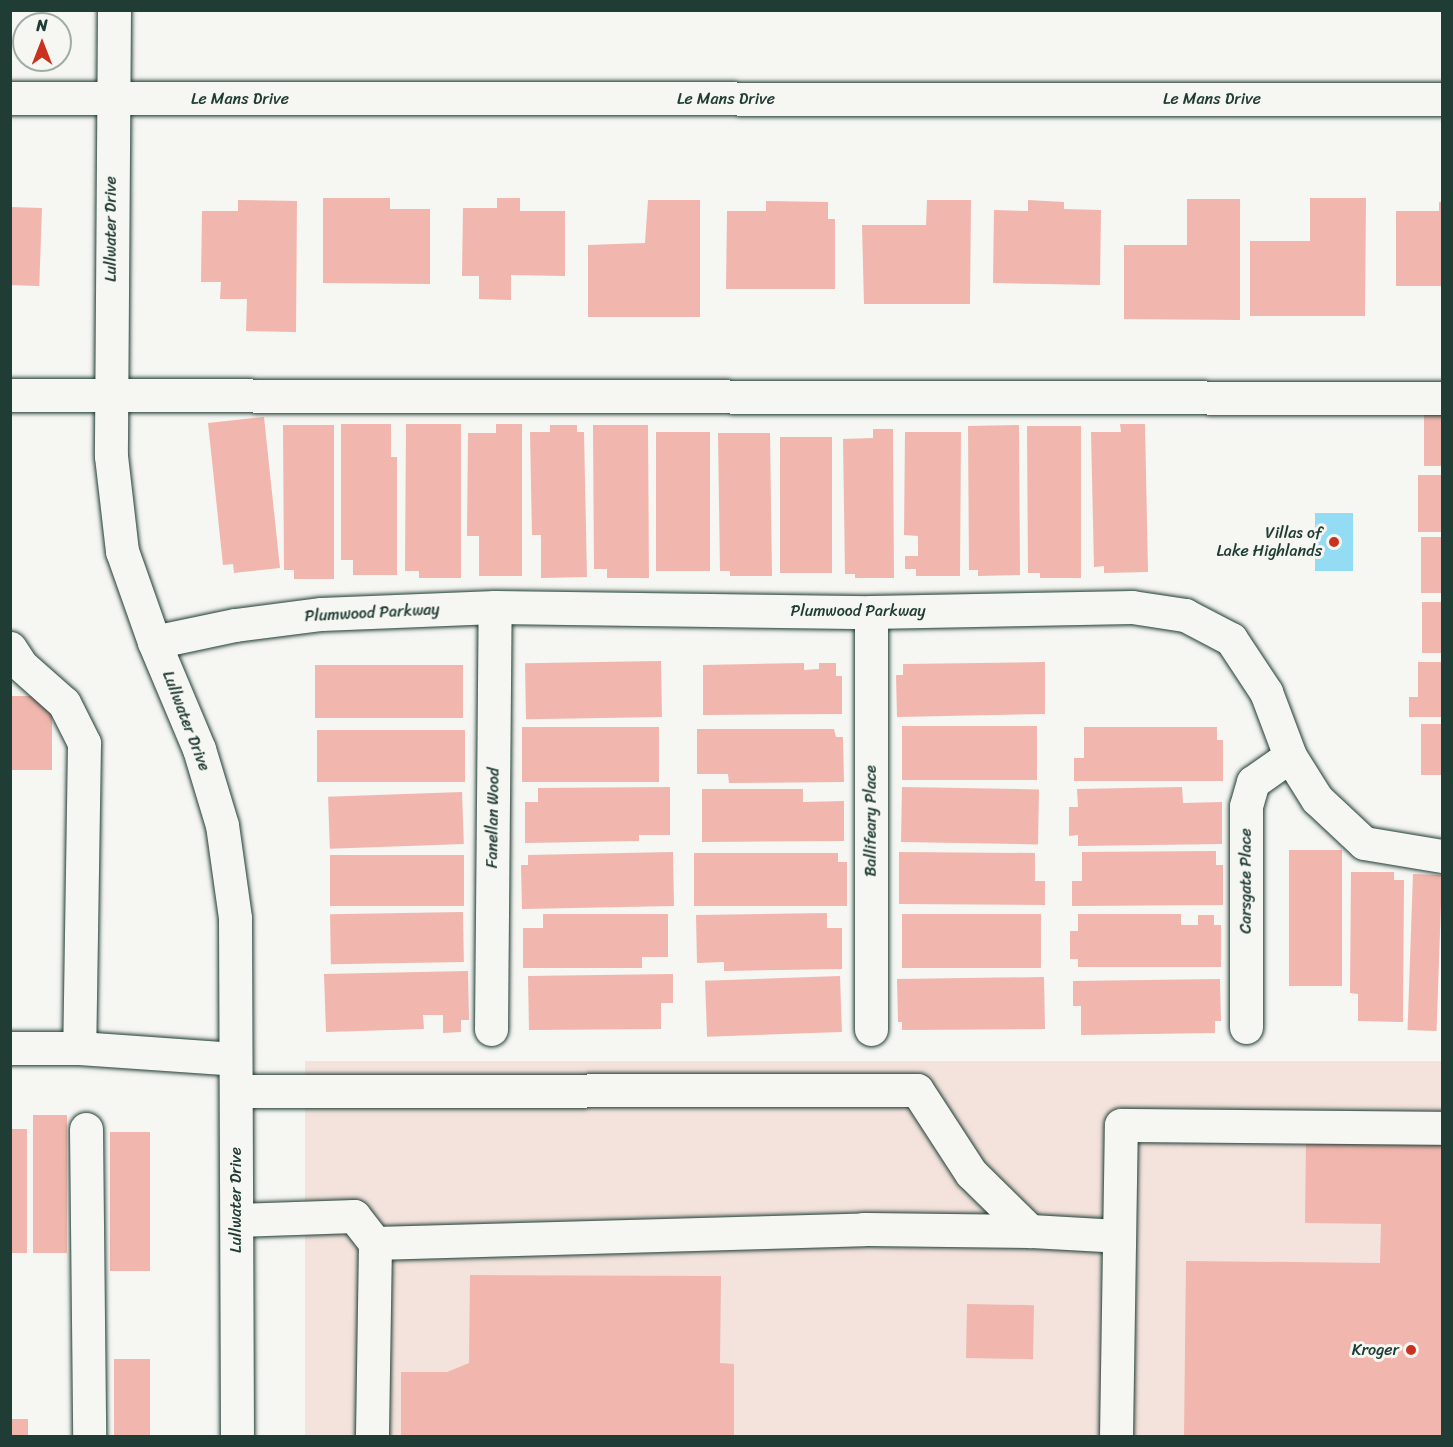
<!DOCTYPE html>
<style>
body{margin:0}
#map{position:relative;width:1453px;height:1447px;overflow:hidden;background:#f6f6f2;font-family:Sriracha,sans-serif}
div>[style]{position:absolute}
.built>*{inset:0;background:#f4e3dd;transform-origin:0 0}
.water>*{inset:0;background:#93dcf4;transform-origin:0 0}
.building>*{inset:0;background:#f1b6ad;transform-origin:0 0}
.roads{filter:drop-shadow(0 0 2px #1f3d34) drop-shadow(0 0 2px #1f3d34)}
.minor>*{height:33px;margin:-16.5px;padding:0 16.5px;transform-origin:16.5px;border-radius:16.5px;background:#f6f6f2}
.dots>*{width:16px;height:16px;translate:-50% -50%;box-sizing:border-box;border:3px solid #f6f6f2;border-radius:50%}
span{translate:-50% -50%;white-space:nowrap;text-align:center;line-height:1.15;-webkit-text-stroke:6px #f6f6f2;paint-order:stroke}
.street-label{font-size:16px;color:#1f3d34}
.poi-label{font-size:16px;color:#1f3d34}
.right{translate:-100% -50%;text-align:right}
.frame{position:absolute;inset:0;border:12px solid #1f3d34;pointer-events:none}
.north{position:absolute;left:12px;top:12px;width:60px;height:60px;box-sizing:border-box;background:#f6f6f2;border:2px solid #a0aca6;border-radius:50%;rotate:0deg;font-size:16px;font-weight:700;line-height:24px;text-align:center;color:#1f3d34}
.north::after{content:'';display:block;margin:auto;width:21px;height:27px;background:#c8321e;clip-path:polygon(50% 0,100% 100%,50% 72%,0 100%)}
</style>
<div id="map">
<div class="built">
<i style="left:305px;top:1061px;width:1137px;height:375px"></i>
</div>
<div class="water">
<i style="left:1315px;top:513px;width:38px;height:58px"></i>
</div>
<div class="building">
<i style="clip-path:polygon(323px 198px,390px 198px,390px 209px,430px 209px,430px 284px,323px 283px)"></i>
<i style="clip-path:polygon(497px 198px,520px 198px,520px 211px,565px 211px,565px 276px,511px 275px,511px 300px,479px 299px,479px 276px,462px 276px,463px 208px,497px 208px)"></i>
<i style="clip-path:polygon(1310px 198px,1366px 198px,1365px 316px,1250px 316px,1250px 241px,1310px 241px)"></i>
<i style="clip-path:polygon(1187px 199px,1240px 199px,1240px 320px,1124px 319px,1124px 245px,1187px 245px)"></i>
<i style="clip-path:polygon(238px 200px,297px 201px,296px 332px,246px 331px,247px 299px,220px 299px,221px 282px,201px 282px,202px 211px,238px 211px)"></i>
<i style="clip-path:polygon(648px 200px,700px 200px,700px 317px,588px 317px,588px 245px,645px 243px)"></i>
<i style="clip-path:polygon(927px 200px,971px 200px,970px 304px,864px 304px,862px 225px,926px 225px)"></i>
<i style="clip-path:polygon(1028px 200px,1064px 202px,1064px 209px,1101px 210px,1100px 285px,993px 283px,994px 210px,1028px 211px)"></i>
<i style="clip-path:polygon(766px 201px,828px 202px,828px 219px,835px 219px,835px 289px,726px 289px,727px 211px,766px 211px)"></i>
<i style="clip-path:polygon(1439px 202px,1442px 202px,1442px 286px,1396px 286px,1396px 211px,1439px 211px)"></i>
<i style="left:10px;top:207px;width:32px;height:78px;rotate:2deg"></i>
<i style="left:1442px;top:412px;width:54px;height:18px;rotate:90deg"></i>
<i style="clip-path:polygon(264px 417px,280px 568px,234px 573px,233px 564px,223px 565px,208px 423px)"></i>
<i style="clip-path:polygon(341px 424px,391px 424px,391px 457px,397px 457px,397px 575px,353px 575px,353px 560px,341px 560px)"></i>
<i style="clip-path:polygon(406px 424px,461px 424px,461px 578px,419px 578px,419px 571px,405px 571px)"></i>
<i style="clip-path:polygon(496px 424px,522px 424px,522px 576px,479px 576px,479px 536px,467px 536px,468px 433px,496px 433px)"></i>
<i style="clip-path:polygon(1120px 424px,1145px 424px,1148px 572px,1104px 573px,1104px 566px,1094px 567px,1091px 432px,1121px 432px)"></i>
<i style="clip-path:polygon(283px 425px,334px 425px,334px 579px,294px 579px,294px 570px,284px 570px)"></i>
<i style="clip-path:polygon(550px 425px,577px 425px,577px 432px,584px 432px,587px 577px,541px 578px,541px 535px,532px 535px,530px 432px,550px 432px)"></i>
<i style="clip-path:polygon(593px 425px,648px 425px,649px 578px,607px 578px,607px 569px,594px 569px)"></i>
<i style="clip-path:polygon(1019px 425px,1020px 575px,978px 576px,978px 570px,969px 570px,968px 426px)"></i>
<i style="clip-path:polygon(1027px 426px,1081px 426px,1081px 578px,1040px 578px,1040px 573px,1028px 573px)"></i>
<i style="clip-path:polygon(873px 429px,893px 429px,894px 578px,855px 578px,855px 574px,845px 574px,843px 439px,873px 438px)"></i>
<i style="left:656px;top:432px;width:54px;height:139px"></i>
<i style="clip-path:polygon(905px 432px,961px 432px,960px 576px,916px 576px,916px 569px,905px 569px,905px 556px,918px 556px,918px 536px,904px 535px)"></i>
<i style="clip-path:polygon(718px 433px,770px 433px,772px 576px,730px 576px,730px 571px,720px 571px)"></i>
<i style="left:780px;top:437px;width:52px;height:136px"></i>
<i style="left:1442px;top:475px;width:57px;height:24px;rotate:90deg"></i>
<i style="left:1421px;top:537px;width:21px;height:56px"></i>
<i style="left:1422px;top:602px;width:20px;height:51px"></i>
<i style="left:661px;top:661px;width:56px;height:136px;rotate:89deg"></i>
<i style="clip-path:polygon(1045px 662px,1045px 714px,897px 717px,896px 675px,903px 675px,903px 664px)"></i>
<i style="clip-path:polygon(1418px 662px,1442px 662px,1442px 717px,1409px 717px,1409px 697px,1418px 697px)"></i>
<i style="clip-path:polygon(804px 663px,804px 670px,819px 669px,819px 663px,836px 663px,836px 676px,842px 676px,842px 714px,703px 715px,703px 665px)"></i>
<i style="left:315px;top:665px;width:148px;height:53px"></i>
<i style="left:10px;top:696px;width:42px;height:74px"></i>
<i style="left:1421px;top:724px;width:21px;height:51px"></i>
<i style="left:902px;top:726px;width:135px;height:54px"></i>
<i style="left:659px;top:727px;width:55px;height:137px;rotate:90deg"></i>
<i style="clip-path:polygon(1084px 727px,1217px 727px,1217px 740px,1223px 740px,1223px 781px,1074px 781px,1074px 758px,1084px 758px)"></i>
<i style="clip-path:polygon(697px 729px,834px 729px,836px 737px,843px 737px,844px 782px,729px 783px,728px 774px,697px 774px)"></i>
<i style="left:465px;top:730px;width:52px;height:148px;rotate:90deg"></i>
<i style="clip-path:polygon(670px 787px,670px 835px,639px 835px,639px 841px,525px 843px,525px 802px,538px 802px,538px 788px)"></i>
<i style="left:902px;top:787px;width:137px;height:55px;rotate:1deg"></i>
<i style="clip-path:polygon(1182px 787px,1183px 803px,1222px 802px,1222px 844px,1078px 846px,1078px 835px,1069px 836px,1069px 807px,1078px 807px,1077px 789px)"></i>
<i style="clip-path:polygon(702px 789px,803px 789px,803px 802px,844px 801px,844px 841px,702px 842px)"></i>
<i style="left:462px;top:792px;width:52px;height:134px;rotate:88deg"></i>
<i style="left:1342px;top:850px;width:136px;height:53px;rotate:90deg"></i>
<i style="clip-path:polygon(1216px 851px,1216px 865px,1223px 865px,1223px 905px,1072px 906px,1072px 881px,1082px 881px,1082px 852px)"></i>
<i style="clip-path:polygon(673px 852px,674px 906px,522px 909px,521px 865px,528px 865px,528px 855px)"></i>
<i style="clip-path:polygon(899px 852px,1035px 853px,1035px 881px,1045px 881px,1045px 905px,899px 904px)"></i>
<i style="clip-path:polygon(694px 853px,838px 853px,838px 862px,847px 862px,847px 906px,694px 906px)"></i>
<i style="left:330px;top:855px;width:134px;height:51px"></i>
<i style="clip-path:polygon(1351px 872px,1394px 872px,1394px 880px,1404px 880px,1403px 1022px,1358px 1021px,1358px 994px,1350px 993px)"></i>
<i style="left:1413px;top:874px;width:29px;height:156px;rotate:2deg"></i>
<i style="left:463px;top:912px;width:50px;height:133px;rotate:89deg"></i>
<i style="clip-path:polygon(827px 913px,827px 928px,842px 928px,842px 969px,724px 971px,724px 962px,697px 963px,696px 915px)"></i>
<i style="clip-path:polygon(543px 914px,668px 914px,668px 957px,642px 957px,642px 968px,523px 968px,523px 928px,543px 928px)"></i>
<i style="left:1041px;top:914px;width:54px;height:139px;rotate:90deg"></i>
<i style="clip-path:polygon(1078px 914px,1181px 914px,1181px 925px,1198px 925px,1198px 915px,1214px 915px,1214px 925px,1221px 925px,1221px 967px,1078px 967px,1078px 959px,1070px 959px,1070px 931px,1078px 931px)"></i>
<i style="clip-path:polygon(468px 971px,469px 1020px,461px 1020px,461px 1032px,443px 1033px,443px 1015px,423px 1015px,424px 1029px,326px 1032px,324px 974px)"></i>
<i style="clip-path:polygon(673px 974px,673px 1003px,661px 1003px,661px 1029px,529px 1030px,528px 976px)"></i>
<i style="left:840px;top:976px;width:56px;height:135px;rotate:88deg"></i>
<i style="clip-path:polygon(1044px 977px,1045px 1029px,902px 1030px,902px 1022px,898px 1022px,897px 979px)"></i>
<i style="clip-path:polygon(1220px 979px,1221px 1021px,1215px 1021px,1215px 1033px,1081px 1035px,1081px 1006px,1073px 1006px,1073px 981px)"></i>
<i style="left:33px;top:1115px;width:34px;height:138px"></i>
<i style="left:10px;top:1129px;width:17px;height:124px"></i>
<i style="left:110px;top:1132px;width:40px;height:139px"></i>
<i style="clip-path:polygon(1306px 1140px,1442px 1142px,1442px 1436px,1184px 1436px,1186px 1261px,1380px 1263px,1381px 1224px,1305px 1223px)"></i>
<i style="clip-path:polygon(470px 1275px,721px 1276px,720px 1363px,734px 1364px,734px 1436px,401px 1436px,401px 1372px,447px 1372px,469px 1363px)"></i>
<i style="left:967px;top:1304px;width:67px;height:54px;rotate:1deg"></i>
<i style="left:150px;top:1359px;width:77px;height:36px;rotate:90deg"></i>
<i style="left:10px;top:1419px;width:18px;height:17px"></i>
</div>
<div class="roads">
<div class="minor">
<i style="left:114px;top:10px;width:446px;rotate:90.4deg"></i>
<i style="left:111px;top:456px;width:96px;rotate:83.4deg"></i>
<i style="left:122px;top:551px;width:96px;rotate:70.6deg"></i>
<i style="left:154px;top:642px;width:116px;rotate:67.2deg"></i>
<i style="left:199px;top:749px;width:79px;rotate:73.2deg"></i>
<i style="left:222px;top:825px;width:94px;rotate:82deg"></i>
<i style="left:235px;top:918px;width:518px;rotate:89.78deg"></i>
<i style="left:10px;top:98px;width:1432px;rotate:0.04deg"></i>
<i style="left:10px;top:395px;width:1432px;rotate:0.12deg"></i>
<i style="left:871px;top:612px;width:417px;rotate:90deg"></i>
<i style="left:154px;top:642px;width:83px;rotate:-11.9deg"></i>
<i style="left:235px;top:625px;width:87px;rotate:-7.3deg"></i>
<i style="left:321px;top:614px;width:174px;rotate:-2.3deg"></i>
<i style="left:495px;top:607px;width:376px;rotate:0.8deg"></i>
<i style="left:871px;top:612px;width:261px;rotate:-1.1deg"></i>
<i style="left:1132px;top:607px;width:54px;rotate:8.6deg"></i>
<i style="left:1185px;top:615px;width:52px;rotate:27.6deg"></i>
<i style="left:1231px;top:639px;width:64px;rotate:56.6deg"></i>
<i style="left:1266px;top:692px;width:68px;rotate:69.4deg"></i>
<i style="left:1290px;top:756px;width:51px;rotate:57.9deg"></i>
<i style="left:1317px;top:799px;width:64px;rotate:43.1deg"></i>
<i style="left:1364px;top:843px;width:79px;rotate:9.5deg"></i>
<i style="left:10px;top:648px;width:20px;rotate:57deg"></i>
<i style="left:21px;top:665px;width:57px;rotate:41.5deg"></i>
<i style="left:64px;top:703px;width:45px;rotate:63.4deg"></i>
<i style="left:84px;top:743px;width:305px;rotate:90.9deg"></i>
<i style="left:1246px;top:1027px;width:221px;rotate:-90deg"></i>
<i style="left:1246px;top:806px;width:25px;rotate:-74deg"></i>
<i style="left:1253px;top:782px;width:45px;rotate:-35.1deg"></i>
<i style="left:491px;top:1029px;width:422px;rotate:-89.5deg"></i>
<i style="left:10px;top:1048px;width:69px"></i>
<i style="left:79px;top:1048px;width:156px;rotate:4deg"></i>
<i style="left:236px;top:1091px;width:681px;rotate:-0.08deg"></i>
<i style="left:917px;top:1090px;width:99px;rotate:57deg"></i>
<i style="left:971px;top:1173px;width:83px;rotate:44.5deg"></i>
<i style="left:1030px;top:1231px;width:89px;rotate:3.2deg"></i>
<i style="left:86px;top:1129px;width:307px;rotate:89.4deg"></i>
<i style="left:237px;top:1220px;width:117px;rotate:-2deg"></i>
<i style="left:354px;top:1216px;width:34px;rotate:52deg"></i>
<i style="left:375px;top:1243px;width:193px;rotate:90.9deg"></i>
<i style="left:375px;top:1243px;width:488px;rotate:-1.6deg"></i>
<i style="left:863px;top:1229px;width:167px;rotate:0.7deg"></i>
<i style="left:1116px;top:1436px;width:311px;rotate:-89.1deg"></i>
<i style="left:1121px;top:1125px;width:321px;rotate:0.5deg"></i>
</div>
</div>
<div class="dots">
<i style="left:1334px;top:542px;background:#c8321e"></i>
<i style="left:1411px;top:1350px;background:#c8321e"></i>
</div>
<div class="street-label">
<span style="left:240px;top:99px">Le Mans Drive</span>
<span style="left:726px;top:99px">Le Mans Drive</span>
<span style="left:1212px;top:99px">Le Mans Drive</span>
<span style="left:111px;top:229px;rotate:-90deg">Lullwater Drive</span>
<span style="left:858px;top:611px">Plumwood Parkway</span>
<span style="left:372px;top:613px;rotate:-3deg">Plumwood Parkway</span>
<span style="left:186px;top:721px;rotate:69deg">Lullwater Drive</span>
<span style="left:493px;top:818px;rotate:-89deg">Fanellan Wood</span>
<span style="left:871px;top:821px;rotate:-90deg">Ballifeary Place</span>
<span style="left:1246px;top:881px;rotate:-90deg">Carsgate Place</span>
<span style="left:236px;top:1200px;rotate:-90deg">Lullwater Drive</span>
</div>
<div class="poi-label">
<span class="right" style="left:1322px;top:542px">Villas of<br>Lake Highlands</span>
<span class="right" style="left:1399px;top:1350px">Kroger</span>
</div>
<div class="frame"></div>
<div class="north">N</div>
</div>
